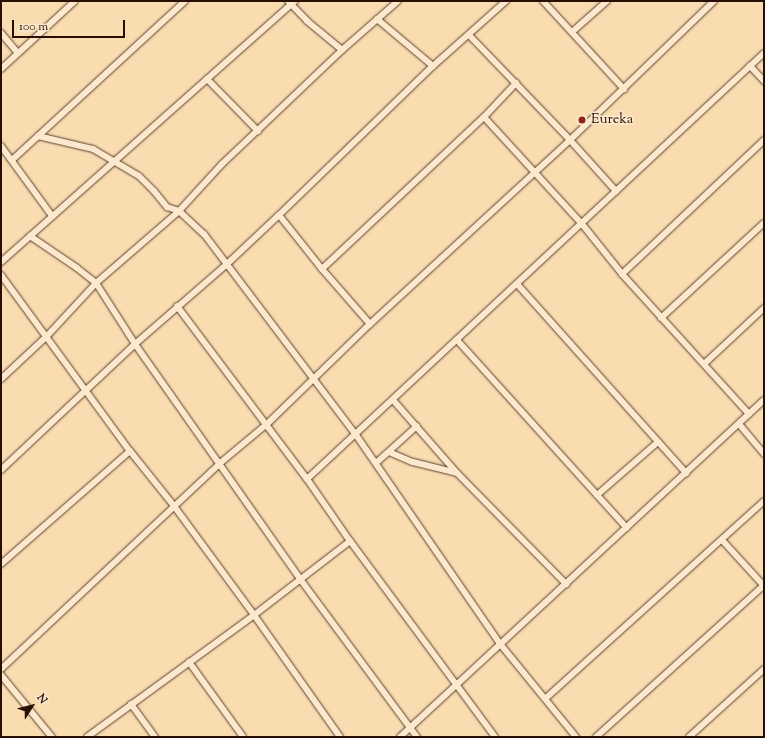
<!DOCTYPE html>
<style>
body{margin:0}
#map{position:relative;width:765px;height:738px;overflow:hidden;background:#fadcb1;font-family:"Sorts Mill Goudy",serif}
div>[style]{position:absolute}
.roads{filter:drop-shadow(0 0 1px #5c422e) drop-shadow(0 0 1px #5c422e)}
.minor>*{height:6px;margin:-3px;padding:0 3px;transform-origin:3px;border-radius:3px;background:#fce8cc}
.dots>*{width:11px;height:11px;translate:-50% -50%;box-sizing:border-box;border:2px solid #fce8cc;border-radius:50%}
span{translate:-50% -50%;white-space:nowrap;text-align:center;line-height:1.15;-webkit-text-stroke:3px #fce8cc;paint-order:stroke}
.poi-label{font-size:14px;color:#270f03}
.left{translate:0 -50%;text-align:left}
.frame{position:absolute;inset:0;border:2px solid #270f03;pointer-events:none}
.north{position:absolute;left:12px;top:686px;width:40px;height:40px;-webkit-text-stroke:3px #fce8cc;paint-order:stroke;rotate:54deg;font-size:11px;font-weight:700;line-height:16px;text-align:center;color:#270f03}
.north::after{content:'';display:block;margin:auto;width:14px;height:18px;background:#270f03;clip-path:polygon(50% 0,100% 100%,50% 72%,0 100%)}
.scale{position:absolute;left:12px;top:20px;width:113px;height:18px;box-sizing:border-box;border:2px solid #270f03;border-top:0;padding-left:5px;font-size:12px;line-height:14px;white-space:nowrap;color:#270f03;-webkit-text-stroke:3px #fce8cc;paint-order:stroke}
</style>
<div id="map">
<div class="roads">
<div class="minor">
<i style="left:288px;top:1px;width:28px;rotate:46deg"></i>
<i style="left:307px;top:21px;width:45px;rotate:39.6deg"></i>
<i style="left:543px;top:1px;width:120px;rotate:47.4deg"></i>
<i style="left:377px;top:19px;width:73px;rotate:40deg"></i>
<i style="left:572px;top:32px;width:47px;rotate:-41.5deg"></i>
<i style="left:1px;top:33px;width:26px;rotate:50deg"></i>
<i style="left:469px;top:35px;width:146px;rotate:46.1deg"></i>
<i style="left:570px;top:140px;width:69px;rotate:48deg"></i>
<i style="left:750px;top:66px;width:21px;rotate:47deg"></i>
<i style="left:1px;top:69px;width:100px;rotate:-42.6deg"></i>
<i style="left:207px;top:79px;width:73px;rotate:45.6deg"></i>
<i style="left:484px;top:117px;width:145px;rotate:47.5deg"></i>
<i style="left:582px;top:224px;width:64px;rotate:51.3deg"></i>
<i style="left:622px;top:274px;width:189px;rotate:47.8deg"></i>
<i style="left:38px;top:136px;width:57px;rotate:13.3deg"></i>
<i style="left:93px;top:149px;width:53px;rotate:30.4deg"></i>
<i style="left:139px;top:176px;width:21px;rotate:45deg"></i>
<i style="left:154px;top:191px;width:21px;rotate:51deg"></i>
<i style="left:167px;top:207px;width:13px;rotate:18deg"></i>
<i style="left:179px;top:211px;width:34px;rotate:43deg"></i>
<i style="left:204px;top:234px;width:252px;rotate:52.9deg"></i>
<i style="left:356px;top:435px;width:255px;rotate:55.4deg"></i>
<i style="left:501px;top:645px;width:119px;rotate:50.8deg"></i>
<i style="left:1px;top:146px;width:87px;rotate:53.9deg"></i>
<i style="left:12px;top:160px;width:235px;rotate:-42.6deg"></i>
<i style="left:279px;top:215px;width:69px;rotate:51.5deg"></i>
<i style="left:322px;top:269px;width:73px;rotate:48.9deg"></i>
<i style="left:30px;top:236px;width:57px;rotate:34.2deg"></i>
<i style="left:77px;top:268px;width:24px;rotate:38deg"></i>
<i style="left:96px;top:283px;width:72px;rotate:57.4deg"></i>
<i style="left:135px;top:344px;width:287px;rotate:54.9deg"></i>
<i style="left:300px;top:579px;width:197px;rotate:53.5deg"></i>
<i style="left:1px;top:262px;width:393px;rotate:-41.6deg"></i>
<i style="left:322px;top:269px;width:222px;rotate:-43.2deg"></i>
<i style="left:484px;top:117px;width:47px;rotate:-46.7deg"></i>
<i style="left:622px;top:274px;width:195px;rotate:-43.3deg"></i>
<i style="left:1px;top:275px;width:218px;rotate:53.8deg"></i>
<i style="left:130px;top:451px;width:70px;rotate:51.3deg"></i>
<i style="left:174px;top:506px;width:135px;rotate:53.7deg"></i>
<i style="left:254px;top:615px;width:149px;rotate:54.8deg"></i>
<i style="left:517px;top:284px;width:254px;rotate:48.2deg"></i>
<i style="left:177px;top:306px;width:216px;rotate:53.1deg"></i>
<i style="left:307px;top:479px;width:75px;rotate:55.3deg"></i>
<i style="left:350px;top:541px;width:244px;rotate:53.5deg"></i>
<i style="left:661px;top:318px;width:140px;rotate:-42.7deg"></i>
<i style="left:457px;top:340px;width:253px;rotate:47.9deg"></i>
<i style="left:704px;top:364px;width:82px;rotate:-43deg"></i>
<i style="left:1px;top:379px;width:63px;rotate:-43.1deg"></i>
<i style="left:47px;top:336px;width:72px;rotate:-47.2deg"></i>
<i style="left:96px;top:283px;width:110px;rotate:-40.9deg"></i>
<i style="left:179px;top:211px;width:64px;rotate:-47.5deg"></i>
<i style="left:222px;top:164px;width:166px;rotate:-43.5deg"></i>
<i style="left:342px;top:50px;width:74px;rotate:-41.2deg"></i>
<i style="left:393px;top:400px;width:97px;rotate:48.8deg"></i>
<i style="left:457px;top:473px;width:156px;rotate:45.5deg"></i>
<i style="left:739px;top:424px;width:39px;rotate:50deg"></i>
<i style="left:389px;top:452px;width:26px;rotate:23deg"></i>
<i style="left:413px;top:462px;width:45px;rotate:14deg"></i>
<i style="left:376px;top:463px;width:55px;rotate:-42.1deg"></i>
<i style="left:1px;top:470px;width:184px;rotate:-43.2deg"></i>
<i style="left:135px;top:344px;width:122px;rotate:-41deg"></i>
<i style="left:227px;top:264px;width:71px;rotate:-43.3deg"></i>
<i style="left:279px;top:215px;width:214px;rotate:-44.1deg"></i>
<i style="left:433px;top:66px;width:98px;rotate:-41.7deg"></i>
<i style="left:307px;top:479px;width:625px;rotate:-42.99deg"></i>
<i style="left:597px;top:495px;width:81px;rotate:-41deg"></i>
<i style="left:722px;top:540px;width:62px;rotate:47.6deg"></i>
<i style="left:1px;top:564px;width:171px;rotate:-41.2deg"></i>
<i style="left:189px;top:662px;width:92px;rotate:54.2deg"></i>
<i style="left:1px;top:669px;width:299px;rotate:-43.2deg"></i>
<i style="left:219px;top:464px;width:62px;rotate:-39.8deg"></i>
<i style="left:267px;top:424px;width:144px;rotate:-44.2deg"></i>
<i style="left:370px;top:324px;width:272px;rotate:-42.6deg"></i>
<i style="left:570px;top:140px;width:200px;rotate:-44deg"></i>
<i style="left:1px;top:675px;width:80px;rotate:50.6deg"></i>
<i style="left:546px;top:698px;width:294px;rotate:-42.1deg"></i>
<i style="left:131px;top:704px;width:41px;rotate:54deg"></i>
<i style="left:87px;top:737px;width:207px;rotate:-36.1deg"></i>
<i style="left:254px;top:615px;width:121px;rotate:-37.6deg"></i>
<i style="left:400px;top:737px;width:496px;rotate:-42.8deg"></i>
<i style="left:596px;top:737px;width:227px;rotate:-42.1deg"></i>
<i style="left:689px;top:737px;width:101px;rotate:-42.2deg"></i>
</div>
</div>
<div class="dots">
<i style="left:582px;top:120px;background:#8f2418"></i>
</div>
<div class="poi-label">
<span class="left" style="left:591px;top:120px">Eureka</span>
</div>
<div class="frame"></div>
<div class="north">N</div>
<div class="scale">100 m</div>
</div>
